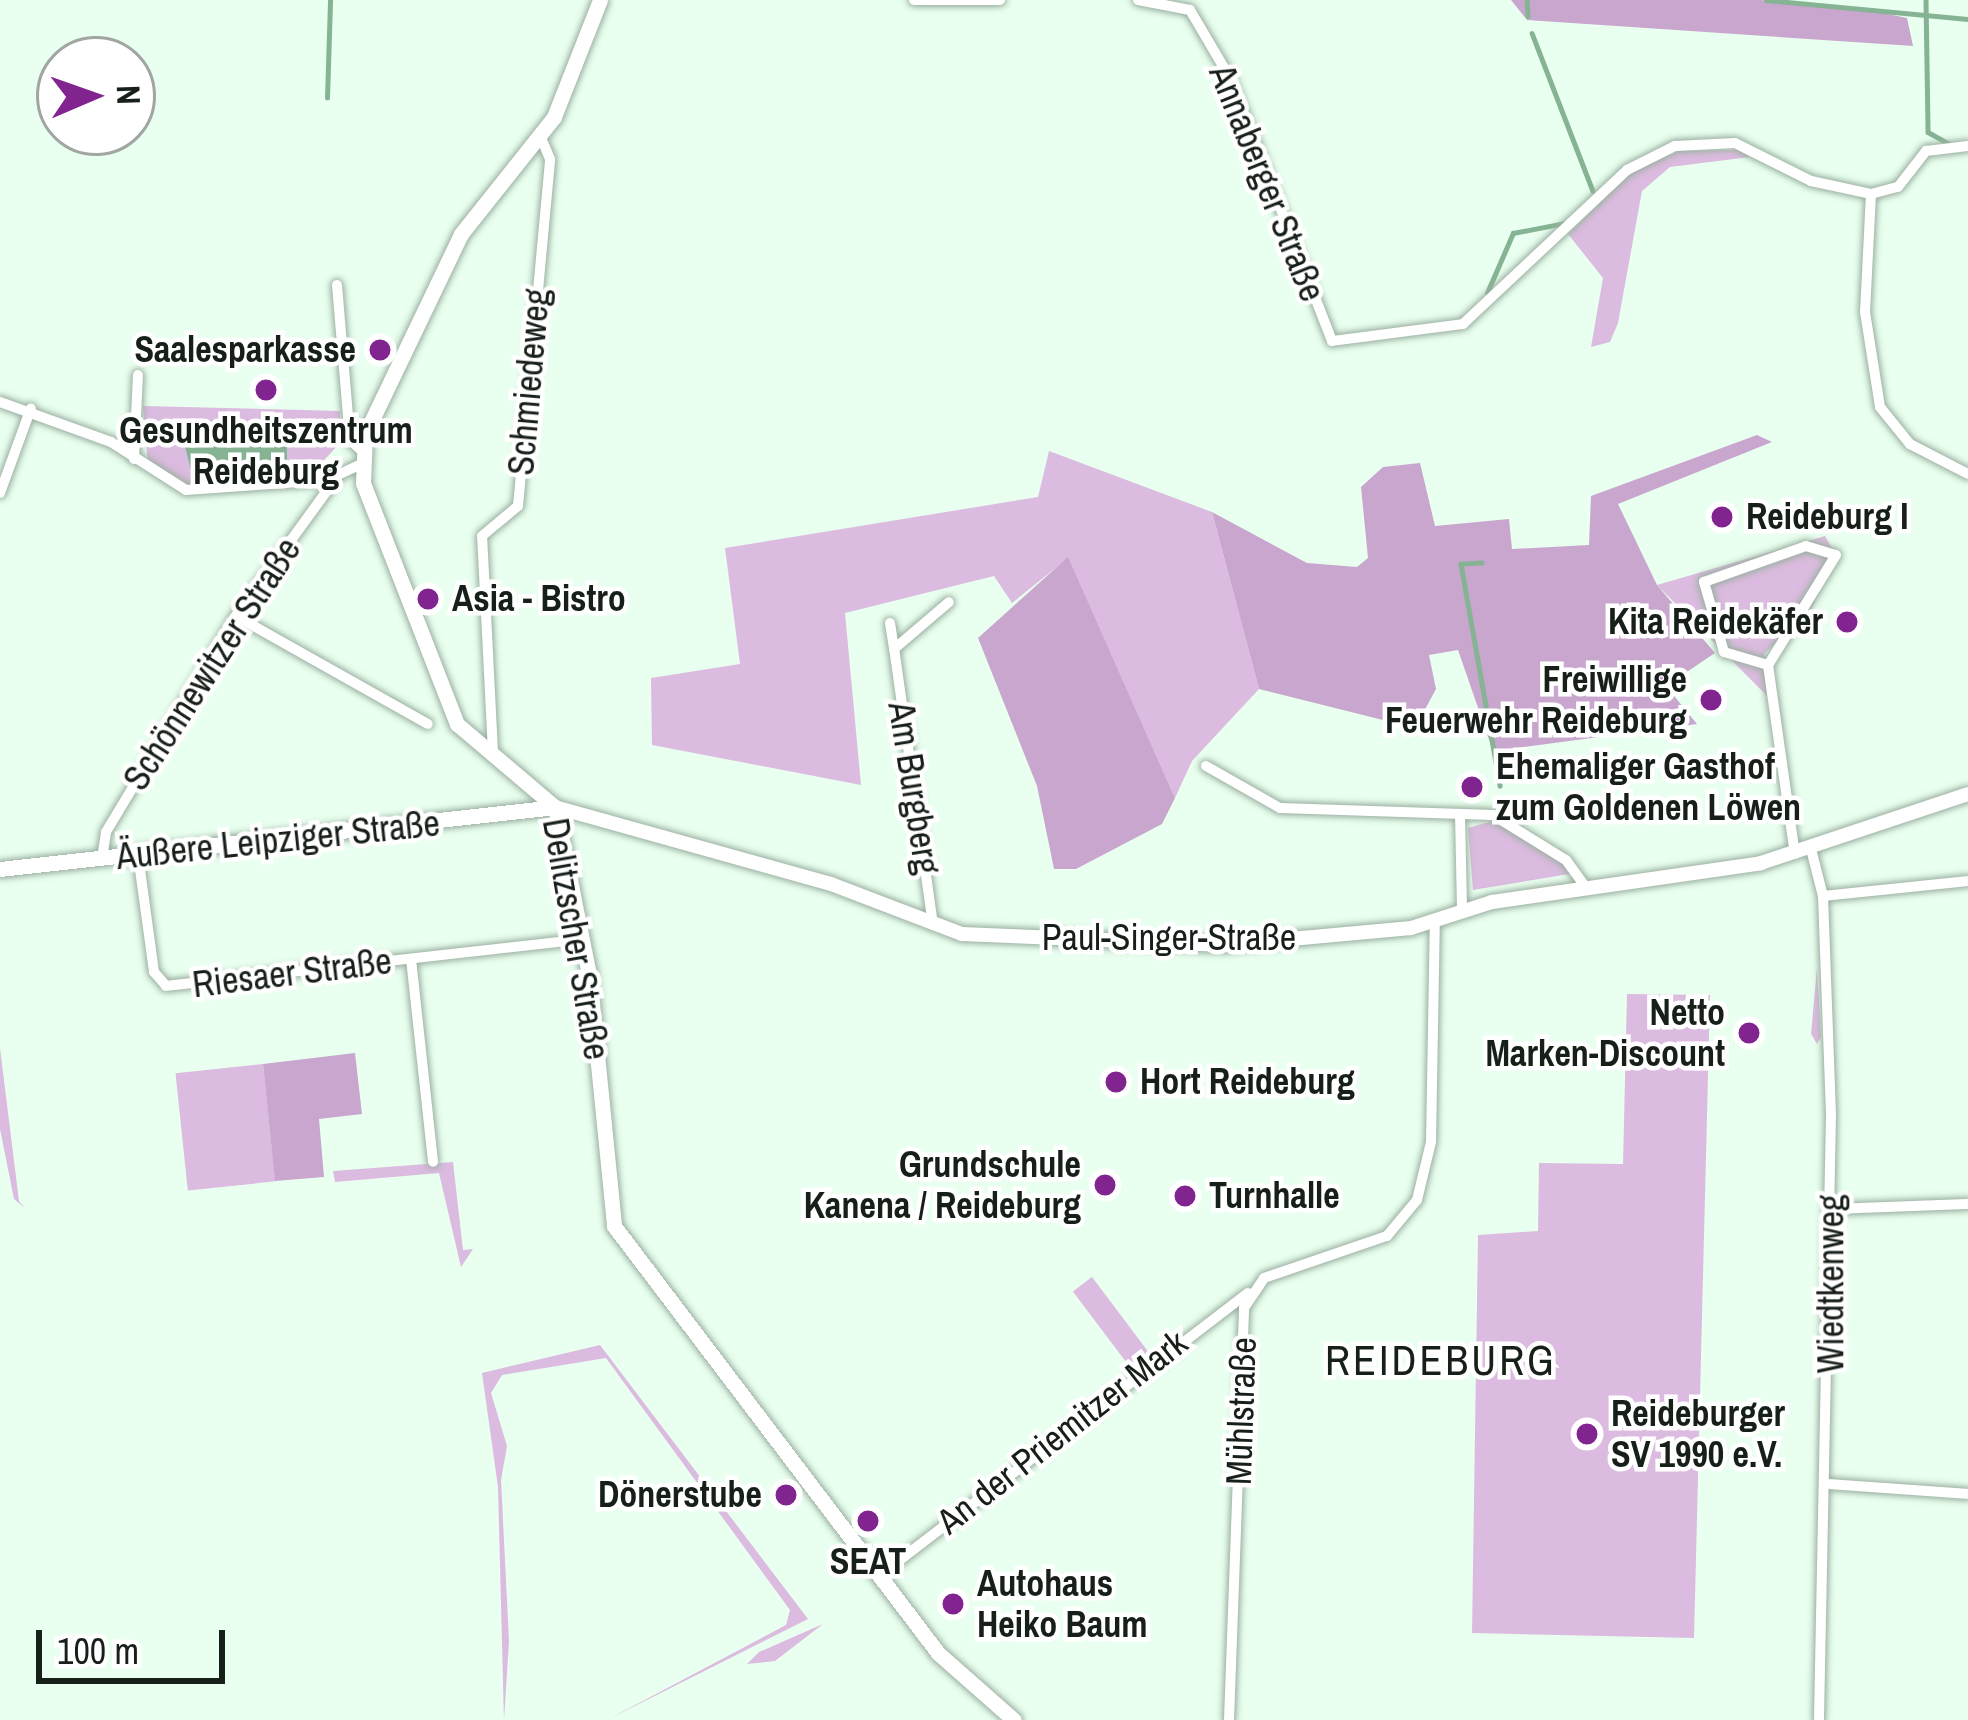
<!DOCTYPE html>
<meta charset="utf-8">
<style>
body{margin:0}
#map{position:relative;width:1968px;height:1720px;overflow:hidden;background:#e9ffef;font-family:"Archivo Narrow",sans-serif}
div>[style]{position:absolute}
.green>*{inset:0;background:#dbbbdf;transform-origin:0 0}
.round{border-radius:50%}
.forest>*{inset:0;background:#c9a6ce}
.water>*{inset:0;background:#85b393}
.stream>*{height:4.5px;margin:-2.25px;padding:0 2.25px;transform-origin:2.25px;border-radius:2.25px;background:#85b393}
.roads{filter:drop-shadow(0 0 3px #9bb0a1) drop-shadow(0 0 3px #9bb0a1)}
.minor>*{height:10px;margin:-5px;padding:0 5px;transform-origin:5px;border-radius:5px;background:#fff}
.tertiary>*{height:14px;margin:-7px;padding:0 7px;transform-origin:7px;border-radius:7px;background:#fff}
.secondary>*{height:15px;margin:-7.5px;padding:0 7.5px;transform-origin:7.5px;border-radius:7.5px;background:#fff}
.dots>*{width:33px;height:33px;translate:-50% -50%;box-sizing:border-box;border:6px solid #fff;border-radius:50%}
span{translate:-50% -50%;white-space:nowrap;text-align:center;line-height:1.15;-webkit-text-stroke:9px #fff;paint-order:stroke}
.street-label{font-size:36px;color:#171f19}
.poi-label{font-size:36px;color:#171f19;font-weight:700}
.right{translate:-100% -50%;text-align:right}
.left{translate:0 -50%;text-align:left}
.quarter-label{font-size:42px;color:#171f19;letter-spacing:3px}
.north{position:absolute;left:36px;top:36px;width:120px;height:120px;box-sizing:border-box;background:#fff;border:3px solid #a2a5a3;border-radius:50%;rotate:88deg;font-size:33px;font-weight:700;line-height:48px;text-align:center;color:#171f19}
.north::after{content:'';display:block;margin:auto;width:42px;height:54px;background:#82248f;clip-path:polygon(50% 0,100% 100%,50% 72%,0 100%)}
.scale{position:absolute;left:36px;top:1630px;width:189px;height:54px;box-sizing:border-box;border:6px solid #171f19;border-top:0;padding-left:15px;font-size:36px;line-height:42px;white-space:nowrap;color:#171f19;-webkit-text-stroke:9px #fff;paint-order:stroke}
</style>
<div id="map">
<div class="green">
<i style="clip-path:polygon(1739px 150px,1750px 157px,1670px 167px,1642px 191px,1618px 323px,1610px 342px,1591px 347px,1603px 278px,1568px 234px,1631px 172px,1679px 151px)"></i>
<i style="clip-path:polygon(143px 406px,340px 411px,341px 442px,313px 472px,184px 485px,148px 465px)"></i>
<i style="clip-path:polygon(1049px 451px,1212px 512px,1259px 689px,1192px 761px,1175px 798px,1068px 558px,1012px 603px,994px 576px,845px 613px,861px 785px,652px 745px,651px 678px,740px 664px,725px 548px,1038px 497px)"></i>
<i style="clip-path:polygon(1825px 536px,1836px 555px,1811px 610px,1764px 654px,1771px 700px,1657px 585px)"></i>
<i style="clip-path:polygon(1496px 820px,1517px 829px,1575px 873px,1473px 890px,1468px 828px)"></i>
<i style="clip-path:polygon(1817px 968px,1821px 1037px,1817px 1044px,1811px 1034px)"></i>
<i style="clip-path:polygon(1627px 994px,1710px 995px,1694px 1638px,1472px 1633px,1478px 1235px,1538px 1231px,1539px 1163px,1623px 1164px)"></i>
<i style="clip-path:polygon(0 1048px,19px 1201px,25px 1208px,14px 1199px,0 1129px)"></i>
<i style="left:263px;top:1064px;width:118px;height:88px;rotate:84deg"></i>
<i style="clip-path:polygon(453px 1162px,463px 1250px,473px 1249px,461px 1267px,439px 1173px,335px 1182px,333px 1171px)"></i>
<i class="round" style="left:1089px;top:1170px;width:30px;height:30px"></i>
<i style="left:1092px;top:1277px;width:96px;height:24px;rotate:53deg"></i>
<i style="clip-path:polygon(600px 1345px,808px 1619px,607px 1720px,786px 1625px,790px 1610px,606px 1358px,502px 1375px,491px 1393px,507px 1446px,501px 1480px,509px 1641px,504px 1720px,498px 1487px,482px 1373px)"></i>
<i style="clip-path:polygon(823px 1624px,775px 1661px,747px 1664px,759px 1652px)"></i>
</div>
<div class="forest">
<i style="clip-path:polygon(1511px 0,1761px 0,1883px 13px,1907px 18px,1913px 46px,1527px 20px)"></i>
<i style="clip-path:polygon(1757px 435px,1772px 442px,1618px 504px,1657px 585px,1715px 653px,1666px 686px,1697px 724px,1493px 751px,1458px 650px,1429px 655px,1436px 689px,1415px 728px,1259px 689px,1212px 512px,1307px 563px,1357px 567px,1368px 558px,1361px 487px,1383px 467px,1420px 463px,1435px 526px,1509px 519px,1512px 549px,1589px 545px,1591px 496px)"></i>
<i style="clip-path:polygon(1068px 557px,1175px 798px,1162px 824px,1076px 869px,1054px 869px,1037px 786px,978px 638px)"></i>
<i style="clip-path:polygon(355px 1053px,362px 1114px,319px 1119px,324px 1177px,275px 1181px,263px 1064px)"></i>
</div>
<div class="water">
<i style="clip-path:polygon(213px 420px,287px 429px,287px 462px,191px 470px,181px 431px)"></i>
</div>
<div class="stream">
<i style="left:1527px;top:0;width:16px;rotate:86deg"></i>
<i style="left:1766px;top:0;width:203px;rotate:5.4deg"></i>
<i style="left:1926px;top:0;width:132px;rotate:89.1deg"></i>
<i style="left:1928px;top:132px;width:23px;rotate:29deg"></i>
<i style="left:1532px;top:33px;width:169px;rotate:68.9deg"></i>
<i style="left:327px;top:98px;width:98px;rotate:-88.2deg"></i>
<i style="left:1487px;top:293px;width:65px;rotate:-66.6deg"></i>
<i style="left:1513px;top:233px;width:53px;rotate:-10.9deg"></i>
<i style="left:1482px;top:563px;width:21px;rotate:177deg"></i>
<i style="left:1461px;top:564px;width:225px;rotate:80deg"></i>
</div>
<div class="roads">
<div class="minor">
<i style="left:914px;top:0;width:86px"></i>
<i style="left:1138px;top:0;width:53px;rotate:10.9deg"></i>
<i style="left:1190px;top:10px;width:79px;rotate:59.5deg"></i>
<i style="left:1230px;top:78px;width:282px;rotate:68.8deg"></i>
<i style="left:1332px;top:341px;width:132px;rotate:-7.4deg"></i>
<i style="left:1463px;top:324px;width:225px;rotate:-43.2deg"></i>
<i style="left:1627px;top:170px;width:54px;rotate:-26.6deg"></i>
<i style="left:1675px;top:146px;width:60px;rotate:-2.9deg"></i>
<i style="left:1735px;top:143px;width:85px;rotate:26.6deg"></i>
<i style="left:1811px;top:181px;width:61px;rotate:12.2deg"></i>
<i style="left:1871px;top:194px;width:28px;rotate:-15deg"></i>
<i style="left:1898px;top:187px;width:46px;rotate:-52.1deg"></i>
<i style="left:1926px;top:151px;width:42px;rotate:-6.8deg"></i>
<i style="left:1871px;top:194px;width:118px;rotate:92.9deg"></i>
<i style="left:1865px;top:312px;width:96px;rotate:81deg"></i>
<i style="left:1880px;top:407px;width:48px;rotate:51deg"></i>
<i style="left:1910px;top:444px;width:65px;rotate:27.3deg"></i>
<i style="left:337px;top:285px;width:156px;rotate:85.2deg"></i>
<i style="left:350px;top:440px;width:15px;rotate:42deg"></i>
<i style="left:0;top:402px;width:118px;rotate:19.8deg"></i>
<i style="left:111px;top:442px;width:89px;rotate:32.6deg"></i>
<i style="left:186px;top:490px;width:141px;rotate:-4.1deg"></i>
<i style="left:327px;top:480px;width:35px;rotate:-25deg"></i>
<i style="left:134px;top:459px;width:84px;rotate:-87.3deg"></i>
<i style="left:0;top:493px;width:90px;rotate:-70deg"></i>
<i style="left:236px;top:616px;width:220px;rotate:29.4deg"></i>
<i style="left:890px;top:623px;width:26px;rotate:81deg"></i>
<i style="left:1768px;top:665px;width:46px;rotate:-163.5deg"></i>
<i style="left:1724px;top:652px;width:73px;rotate:-105.9deg"></i>
<i style="left:1704px;top:582px;width:108px;rotate:-19.4deg"></i>
<i style="left:1806px;top:546px;width:31px;rotate:17deg"></i>
<i style="left:1836px;top:555px;width:129px;rotate:121.7deg"></i>
<i style="left:1768px;top:665px;width:191px;rotate:81.9deg"></i>
<i style="left:493px;top:752px;width:216px;rotate:-92.9deg"></i>
<i style="left:482px;top:536px;width:47px;rotate:-39.8deg"></i>
<i style="left:518px;top:506px;width:348px;rotate:-84.7deg"></i>
<i style="left:550px;top:159px;width:23px;rotate:-113deg"></i>
<i style="left:1206px;top:766px;width:85px;rotate:29.6deg"></i>
<i style="left:1280px;top:808px;width:213px;rotate:1.9deg"></i>
<i style="left:1493px;top:815px;width:86px;rotate:31.7deg"></i>
<i style="left:1566px;top:860px;width:32px;rotate:54deg"></i>
<i style="left:1460px;top:814px;width:97px;rotate:88.8deg"></i>
<i style="left:1811px;top:849px;width:49px;rotate:75.7deg"></i>
<i style="left:1823px;top:896px;width:219px;rotate:87.9deg"></i>
<i style="left:1831px;top:1115px;width:605px;rotate:91.14deg"></i>
<i style="left:138px;top:855px;width:118px;rotate:82.2deg"></i>
<i style="left:154px;top:972px;width:18px;rotate:49deg"></i>
<i style="left:166px;top:986px;width:420px;rotate:-6.4deg"></i>
<i style="left:102px;top:858px;width:26px;rotate:-81deg"></i>
<i style="left:106px;top:832px;width:252px;rotate:-59deg"></i>
<i style="left:236px;top:616px;width:172px;rotate:-54deg"></i>
<i style="left:1823px;top:896px;width:146px;rotate:-5.9deg"></i>
<i style="left:933px;top:925px;width:279px;rotate:-98deg"></i>
<i style="left:894px;top:649px;width:72px;rotate:-40.5deg"></i>
<i style="left:411px;top:959px;width:204px;rotate:83.8deg"></i>
<i style="left:1831px;top:1209px;width:137px;rotate:-2.1deg"></i>
<i style="left:1830px;top:1484px;width:138px;rotate:4.1deg"></i>
<i style="left:879px;top:1576px;width:465px;rotate:-37.5deg"></i>
<i style="left:1229px;top:1720px;width:412px;rotate:-87.9deg"></i>
<i style="left:1244px;top:1308px;width:36px;rotate:-56deg"></i>
<i style="left:1264px;top:1278px;width:130px;rotate:-18.9deg"></i>
<i style="left:1387px;top:1236px;width:47px;rotate:-50.2deg"></i>
<i style="left:1417px;top:1200px;width:60px;rotate:-76.4deg"></i>
<i style="left:1431px;top:1142px;width:220px;rotate:-89deg"></i>
</div>
<div class="tertiary">
<i style="left:555px;top:807px;width:287px;rotate:15.6deg"></i>
<i style="left:831px;top:884px;width:140px;rotate:20.9deg"></i>
<i style="left:962px;top:934px;width:263px;rotate:2.4deg"></i>
<i style="left:1225px;top:945px;width:187px;rotate:-5.2deg"></i>
<i style="left:1411px;top:928px;width:85px;rotate:-17.8deg"></i>
<i style="left:1492px;top:902px;width:272px;rotate:-8.2deg"></i>
<i style="left:1761px;top:863px;width:218px;rotate:-18.4deg"></i>
</div>
<div class="secondary">
<i style="left:600px;top:0;width:126px;rotate:111.5deg"></i>
<i style="left:554px;top:117px;width:149px;rotate:128.5deg"></i>
<i style="left:461px;top:234px;width:222px;rotate:115.6deg"></i>
<i style="left:365px;top:434px;width:49px;rotate:92.3deg"></i>
<i style="left:363px;top:483px;width:259px;rotate:68.7deg"></i>
<i style="left:457px;top:724px;width:128px;rotate:40.3deg"></i>
<i style="left:555px;top:807px;width:170px;rotate:78.5deg"></i>
<i style="left:589px;top:974px;width:253px;rotate:84.3deg"></i>
<i style="left:614px;top:1226px;width:536px;rotate:52.81deg"></i>
<i style="left:938px;top:1653px;width:101px;rotate:41.4deg"></i>
<i style="left:0;top:869px;width:558px;rotate:-6.37deg"></i>
</div>
</div>
<div class="dots">
<i style="left:380px;top:350px;background:#82248f"></i>
<i style="left:266px;top:390px;background:#82248f"></i>
<i style="left:1722px;top:517px;background:#82248f"></i>
<i style="left:428px;top:599px;background:#82248f"></i>
<i style="left:1847px;top:622px;background:#82248f"></i>
<i style="left:1711px;top:700px;background:#82248f"></i>
<i style="left:1472px;top:787px;background:#82248f"></i>
<i style="left:1749px;top:1033px;background:#82248f"></i>
<i style="left:1116px;top:1082px;background:#82248f"></i>
<i style="left:1105px;top:1185px;background:#82248f"></i>
<i style="left:1185px;top:1196px;background:#82248f"></i>
<i style="left:1587px;top:1434px;background:#82248f"></i>
<i style="left:786px;top:1495px;background:#82248f"></i>
<i style="left:868px;top:1521px;background:#82248f"></i>
<i style="left:953px;top:1604px;background:#82248f"></i>
</div>
<div class="street-label">
<span style="left:1267px;top:183px;rotate:68deg">Annaberger Straße</span>
<span style="left:529px;top:382px;rotate:-85deg">Schmiedeweg</span>
<span style="left:212px;top:664px;rotate:-57deg">Schönnewitzer Straße</span>
<span style="left:914px;top:788px;rotate:81deg">Am Burgberg</span>
<span style="left:278px;top:840px;rotate:-6deg">Äußere Leipziger Straße</span>
<span style="left:1169px;top:938px">Paul-Singer-Straße</span>
<span style="left:576px;top:939px;rotate:80deg">Delitzscher Straße</span>
<span style="left:292px;top:973px;rotate:-7deg">Riesaer Straße</span>
<span style="left:1831px;top:1284px;rotate:-90deg">Wiedtkenweg</span>
<span style="left:1241px;top:1411px;rotate:-88deg">Mühlstraße</span>
<span style="left:1062px;top:1432px;rotate:-38deg">An der Priemitzer Mark</span>
</div>
<div class="poi-label">
<span class="right" style="left:356px;top:350px">Saalesparkasse</span>
<span style="left:266px;top:451px">Gesundheitszentrum<br>Reideburg</span>
<span class="left" style="left:1746px;top:517px">Reideburg I</span>
<span class="left" style="left:452px;top:599px">Asia - Bistro</span>
<span class="right" style="left:1823px;top:622px">Kita Reidekäfer</span>
<span class="right" style="left:1687px;top:700px">Freiwillige<br>Feuerwehr Reideburg</span>
<span class="left" style="left:1496px;top:787px">Ehemaliger Gasthof<br>zum Goldenen Löwen</span>
<span class="right" style="left:1725px;top:1033px">Netto<br>Marken-Discount</span>
<span class="left" style="left:1140px;top:1082px">Hort Reideburg</span>
<span class="right" style="left:1081px;top:1185px">Grundschule<br>Kanena / Reideburg</span>
<span class="left" style="left:1209px;top:1196px">Turnhalle</span>
<span class="left" style="left:1611px;top:1434px">Reideburger<br>SV 1990 e.V.</span>
<span class="right" style="left:762px;top:1495px">Dönerstube</span>
<span style="left:868px;top:1562px">SEAT</span>
<span class="left" style="left:977px;top:1604px">Autohaus<br>Heiko Baum</span>
</div>
<div class="quarter-label">
<span style="left:1441px;top:1360px">REIDEBURG</span>
</div>
<div class="north">N</div>
<div class="scale">100 m</div>
</div>
